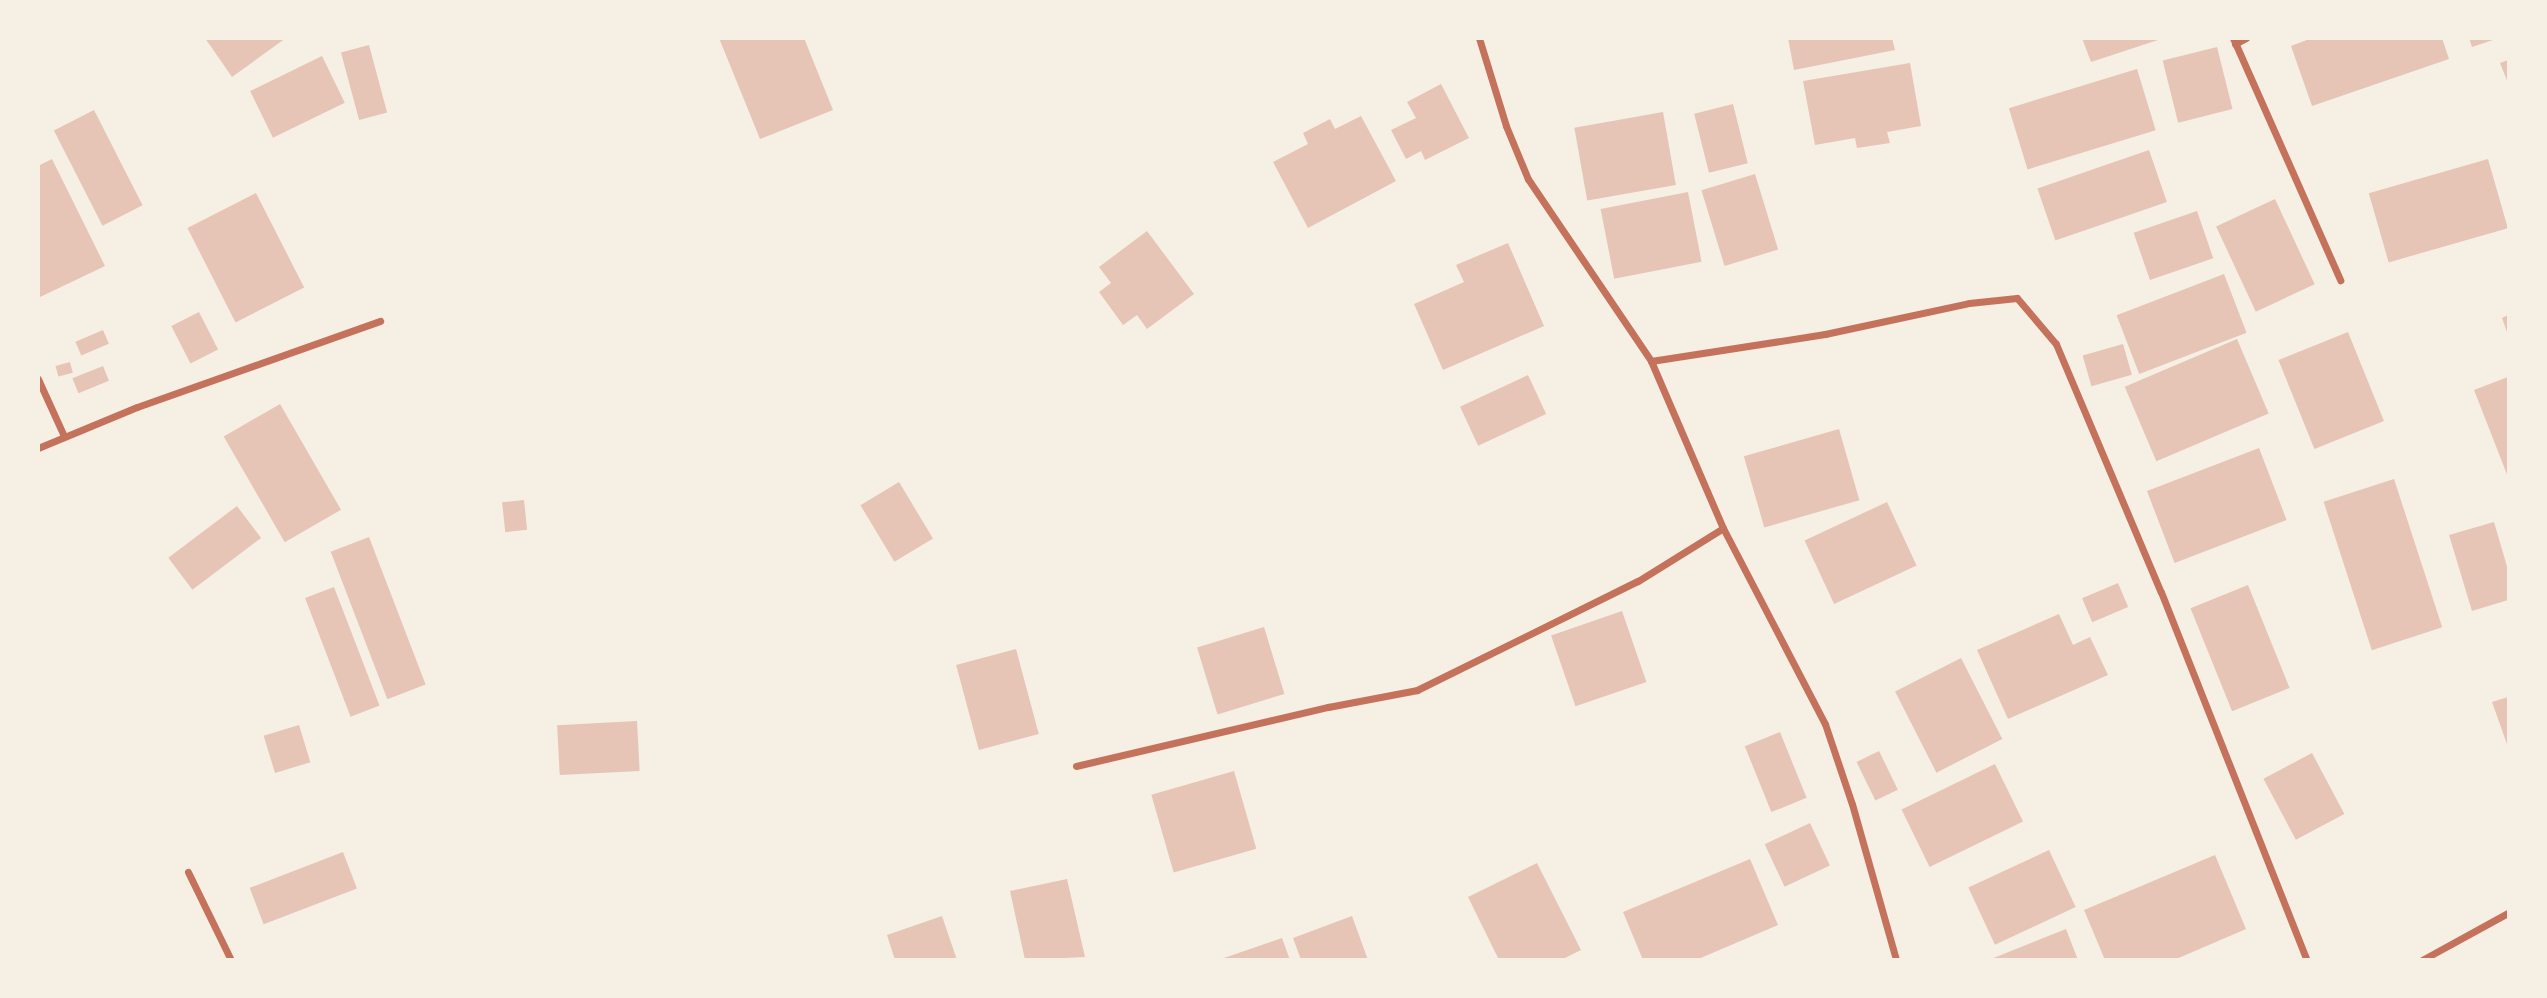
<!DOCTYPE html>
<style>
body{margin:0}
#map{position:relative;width:2547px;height:998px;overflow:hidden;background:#f6efe4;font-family:"Roboto Condensed",sans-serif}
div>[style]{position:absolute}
.building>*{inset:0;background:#e6c5b7;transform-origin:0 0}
.minor>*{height:7px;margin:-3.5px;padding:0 3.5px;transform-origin:3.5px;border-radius:3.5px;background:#c5725c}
span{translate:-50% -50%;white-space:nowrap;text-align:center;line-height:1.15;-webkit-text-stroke:7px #f6efe4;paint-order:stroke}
.frame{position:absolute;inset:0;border:40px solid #f6efe4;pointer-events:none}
</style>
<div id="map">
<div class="building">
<i style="clip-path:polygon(205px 38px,286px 38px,232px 77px)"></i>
<i style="clip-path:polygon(719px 38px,804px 38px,833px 110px,760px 139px)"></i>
<i style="clip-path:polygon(1788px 38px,1892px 38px,1895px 50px,1794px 70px)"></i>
<i style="clip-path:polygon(2082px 38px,2161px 38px,2161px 39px,2091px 62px)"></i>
<i style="clip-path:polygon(2312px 38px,2442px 38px,2449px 59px,2312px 106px,2291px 46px)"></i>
<i style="clip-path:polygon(2469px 38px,2496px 38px,2496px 39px,2472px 47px)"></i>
<i style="left:369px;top:45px;width:70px;height:29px;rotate:75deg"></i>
<i style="left:2217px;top:47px;width:64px;height:56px;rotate:76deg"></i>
<i style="left:322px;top:56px;width:52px;height:80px;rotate:64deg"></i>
<i style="clip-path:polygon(2508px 60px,2508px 83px,2500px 63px)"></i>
<i style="clip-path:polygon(1910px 63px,1921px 126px,1887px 132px,1890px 143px,1857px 148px,1855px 138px,1815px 145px,1803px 81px)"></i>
<i style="left:2137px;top:69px;width:64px;height:134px;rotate:73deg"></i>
<i style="clip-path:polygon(1441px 84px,1469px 138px,1425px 160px,1421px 151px,1406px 159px,1391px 130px,1416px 118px,1407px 102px)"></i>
<i style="left:1733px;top:104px;width:61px;height:40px;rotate:76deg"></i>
<i style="left:94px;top:110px;width:107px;height:45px;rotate:63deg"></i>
<i style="left:1663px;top:112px;width:74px;height:90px;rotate:80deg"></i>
<i style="clip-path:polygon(1361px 116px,1396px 181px,1308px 228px,1273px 162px,1308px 144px,1303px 133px,1330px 119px,1335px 129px)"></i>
<i style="left:2149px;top:150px;width:55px;height:118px;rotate:71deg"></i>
<i style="clip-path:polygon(52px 159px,105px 266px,38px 298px,38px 166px)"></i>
<i style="left:2488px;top:159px;width:72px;height:124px;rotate:74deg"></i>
<i style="left:1755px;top:174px;width:79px;height:56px;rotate:73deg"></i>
<i style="left:1688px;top:192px;width:71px;height:89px;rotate:79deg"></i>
<i style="left:256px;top:193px;width:106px;height:77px;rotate:63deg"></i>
<i style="left:2275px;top:199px;width:94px;height:65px;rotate:65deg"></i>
<i style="left:2197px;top:211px;width:50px;height:67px;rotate:71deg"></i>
<i style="clip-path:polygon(1147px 231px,1194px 294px,1147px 329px,1137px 315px,1123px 325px,1099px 292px,1111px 283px,1099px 267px)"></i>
<i style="clip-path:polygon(1508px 243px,1544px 326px,1443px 370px,1414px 304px,1464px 282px,1456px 265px)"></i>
<i style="left:2224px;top:274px;width:63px;height:115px;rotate:69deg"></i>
<i style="left:199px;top:312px;width:42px;height:31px;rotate:63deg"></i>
<i style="clip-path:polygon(2508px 315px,2508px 335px,2502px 318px)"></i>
<i style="left:103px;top:330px;width:15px;height:30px;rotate:67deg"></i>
<i style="left:2348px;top:332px;width:96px;height:75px;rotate:68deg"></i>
<i style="left:2237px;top:339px;width:81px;height:122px;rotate:67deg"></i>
<i style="left:2123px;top:344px;width:32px;height:42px;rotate:74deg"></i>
<i style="left:70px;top:362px;width:11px;height:15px;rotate:75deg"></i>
<i style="left:103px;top:366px;width:16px;height:33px;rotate:68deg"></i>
<i style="left:1528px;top:375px;width:43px;height:75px;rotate:65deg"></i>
<i style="clip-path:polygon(2508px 377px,2508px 477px,2474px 390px)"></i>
<i style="left:280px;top:404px;width:122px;height:65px;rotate:60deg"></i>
<i style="left:1839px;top:429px;width:74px;height:99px;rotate:74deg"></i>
<i style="left:2259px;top:448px;width:77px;height:120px;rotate:69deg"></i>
<i style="left:2394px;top:479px;width:156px;height:74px;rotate:72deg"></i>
<i style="left:899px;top:482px;width:66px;height:45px;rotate:59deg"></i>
<i style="left:524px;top:500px;width:30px;height:22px;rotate:84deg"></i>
<i style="left:1887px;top:502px;width:70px;height:91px;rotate:65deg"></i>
<i style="left:237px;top:506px;width:40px;height:86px;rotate:53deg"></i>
<i style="clip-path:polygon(2494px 522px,2508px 570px,2508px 600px,2472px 611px,2449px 535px)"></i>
<i style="left:369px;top:537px;width:158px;height:41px;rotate:69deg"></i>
<i style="left:2118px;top:583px;width:26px;height:39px;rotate:67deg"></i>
<i style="left:2248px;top:585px;width:111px;height:62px;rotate:68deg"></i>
<i style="left:334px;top:587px;width:127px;height:31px;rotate:69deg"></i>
<i style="left:1622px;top:611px;width:75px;height:75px;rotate:71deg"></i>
<i style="clip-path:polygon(2059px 614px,2073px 645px,2090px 637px,2108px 675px,2008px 719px,1977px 650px)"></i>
<i style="left:1264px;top:627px;width:70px;height:70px;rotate:73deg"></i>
<i style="left:1016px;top:649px;width:88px;height:62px;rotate:75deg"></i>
<i style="left:1961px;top:658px;width:91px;height:74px;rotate:63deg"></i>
<i style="clip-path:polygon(2508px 697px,2508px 747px,2492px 702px)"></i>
<i style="left:637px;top:721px;width:50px;height:80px;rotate:87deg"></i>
<i style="left:299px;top:725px;width:39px;height:37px;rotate:73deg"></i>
<i style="left:1780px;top:732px;width:71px;height:38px;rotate:68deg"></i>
<i style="left:1879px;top:751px;width:43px;height:25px;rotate:64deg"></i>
<i style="left:2312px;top:753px;width:69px;height:55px;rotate:62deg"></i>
<i style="left:1995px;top:764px;width:64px;height:104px;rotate:64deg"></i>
<i style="left:1234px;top:771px;width:81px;height:86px;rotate:74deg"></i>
<i style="left:1810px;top:823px;width:47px;height:50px;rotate:65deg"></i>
<i style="left:2049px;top:850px;width:63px;height:89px;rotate:65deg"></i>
<i style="left:343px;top:852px;width:39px;height:100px;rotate:69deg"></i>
<i style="clip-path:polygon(2215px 855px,2246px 929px,2174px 960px,2105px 960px,2084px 910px)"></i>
<i style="clip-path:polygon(1750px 859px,1778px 925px,1696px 960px,1643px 960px,1623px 912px)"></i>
<i style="clip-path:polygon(1537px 863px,1581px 950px,1561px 960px,1499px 960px,1468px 897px)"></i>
<i style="clip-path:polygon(1067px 879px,1085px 957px,1025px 960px,1010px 891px)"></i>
<i style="clip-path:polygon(942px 916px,957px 960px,895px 960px,887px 935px)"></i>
<i style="clip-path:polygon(1352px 916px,1368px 960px,1301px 960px,1293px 938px)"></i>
<i style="clip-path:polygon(2066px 929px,2078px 960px,1991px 960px,1991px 959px)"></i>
<i style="clip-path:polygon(1282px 938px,1290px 960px,1221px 960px,1221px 959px)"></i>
</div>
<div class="minor">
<i style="left:1479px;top:38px;width:92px;rotate:72.9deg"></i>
<i style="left:1506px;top:126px;width:57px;rotate:67.5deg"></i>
<i style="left:1528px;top:179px;width:220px;rotate:55.9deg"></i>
<i style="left:1651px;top:361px;width:182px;rotate:66.7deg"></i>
<i style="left:1723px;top:528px;width:221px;rotate:62.5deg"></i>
<i style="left:1825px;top:724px;width:84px;rotate:71.4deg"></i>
<i style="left:1852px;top:804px;width:162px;rotate:74.2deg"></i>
<i style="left:2233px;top:38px;width:265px;rotate:66.1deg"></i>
<i style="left:2235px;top:44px;width:13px;rotate:-29deg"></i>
<i style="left:1651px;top:361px;width:176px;rotate:-8.8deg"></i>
<i style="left:1825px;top:334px;width:147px;rotate:-12.1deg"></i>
<i style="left:1969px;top:303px;width:48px;rotate:-5.9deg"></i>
<i style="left:2017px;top:298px;width:60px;rotate:49.7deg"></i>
<i style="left:2056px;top:344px;width:269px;rotate:67.1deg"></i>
<i style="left:2161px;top:592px;width:396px;rotate:68.4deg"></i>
<i style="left:38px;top:379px;width:63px;rotate:65.5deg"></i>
<i style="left:38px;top:448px;width:107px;rotate:-22.5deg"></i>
<i style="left:137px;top:407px;width:258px;rotate:-19.5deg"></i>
<i style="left:1076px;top:766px;width:259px;rotate:-13.2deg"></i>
<i style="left:1328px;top:707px;width:91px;rotate:-10.8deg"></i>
<i style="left:1417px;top:690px;width:246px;rotate:-26.3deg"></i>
<i style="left:1638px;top:581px;width:100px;rotate:-31.9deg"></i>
<i style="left:188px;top:872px;width:98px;rotate:64deg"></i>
<i style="left:2422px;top:960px;width:98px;rotate:-28.7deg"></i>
</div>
<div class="frame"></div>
</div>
